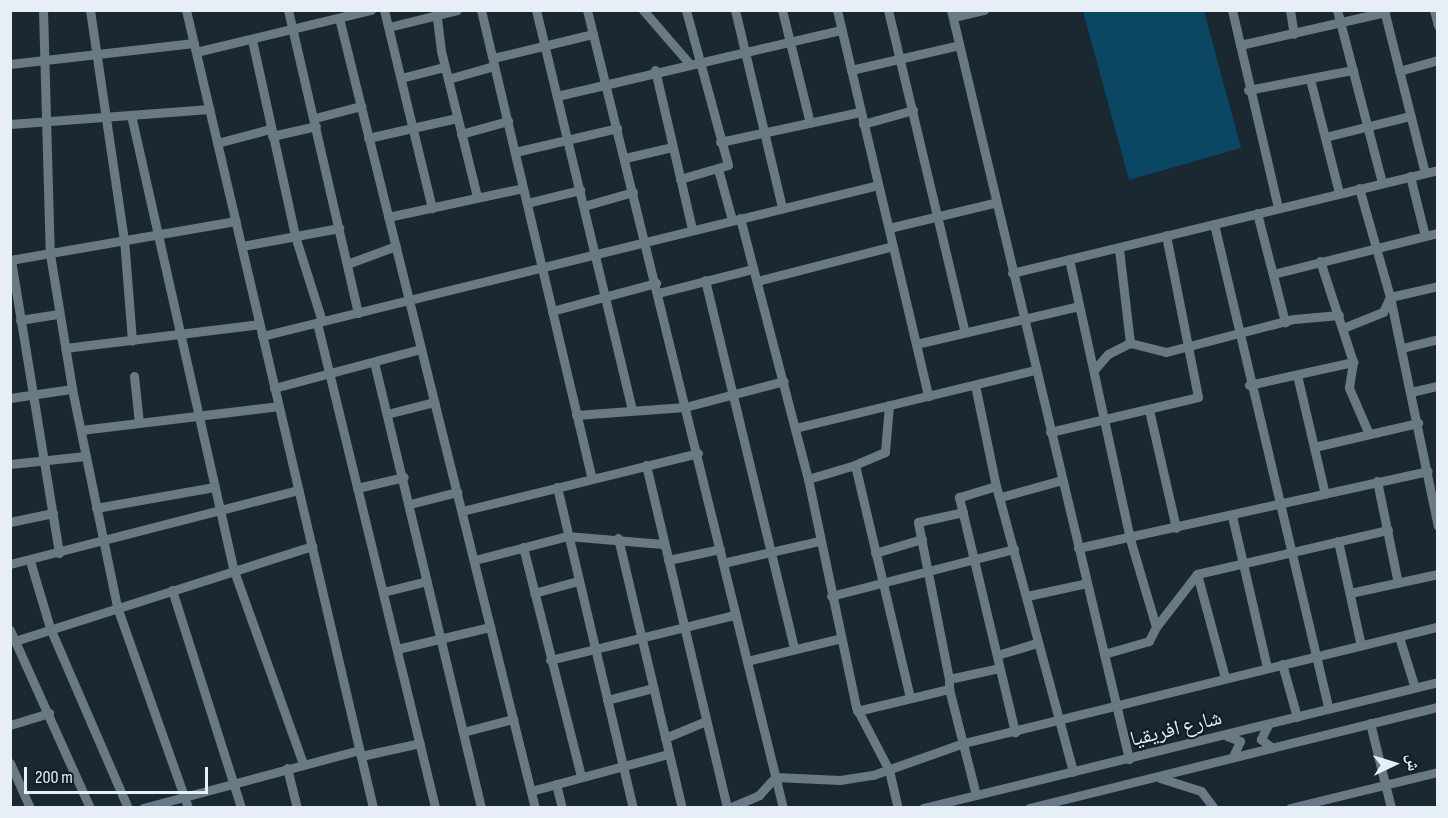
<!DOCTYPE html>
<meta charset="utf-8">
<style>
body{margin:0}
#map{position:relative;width:1448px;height:818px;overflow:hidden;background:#1a2931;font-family:"Sofia Sans Condensed","Noto Naskh Arabic",sans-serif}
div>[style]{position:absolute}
.green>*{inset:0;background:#0a4763}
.minor>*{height:9px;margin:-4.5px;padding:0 4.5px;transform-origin:4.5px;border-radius:4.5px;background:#697a85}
span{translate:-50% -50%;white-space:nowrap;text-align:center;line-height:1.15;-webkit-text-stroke:4.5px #101f27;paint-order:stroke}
.street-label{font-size:21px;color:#e5eff5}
.frame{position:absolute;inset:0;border:12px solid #e5eff5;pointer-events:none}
.north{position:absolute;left:1364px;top:734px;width:60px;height:60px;-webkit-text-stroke:4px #101f27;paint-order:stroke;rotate:86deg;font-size:16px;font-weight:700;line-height:24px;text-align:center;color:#e5eff5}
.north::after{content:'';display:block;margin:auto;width:21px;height:27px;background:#e5eff5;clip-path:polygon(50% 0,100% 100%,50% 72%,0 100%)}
.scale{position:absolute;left:24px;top:767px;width:184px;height:27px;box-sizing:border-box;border:3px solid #e5eff5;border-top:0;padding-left:8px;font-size:18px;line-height:21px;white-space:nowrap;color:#e5eff5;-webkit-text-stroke:4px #101f27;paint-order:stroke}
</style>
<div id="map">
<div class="green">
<i style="clip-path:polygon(1083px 11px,1204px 11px,1241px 148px,1129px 180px)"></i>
</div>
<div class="minor">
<i style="left:43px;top:10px;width:244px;rotate:88.4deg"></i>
<i style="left:50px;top:254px;width:137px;rotate:80.7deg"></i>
<i style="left:72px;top:389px;width:223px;rotate:78.3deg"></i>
<i style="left:117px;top:607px;width:213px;rotate:70.5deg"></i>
<i style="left:90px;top:10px;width:232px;rotate:81.6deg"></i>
<i style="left:124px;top:239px;width:102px;rotate:85.5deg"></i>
<i style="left:186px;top:10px;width:820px;rotate:76.81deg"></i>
<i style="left:288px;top:10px;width:311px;rotate:77deg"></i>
<i style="left:384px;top:10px;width:204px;rotate:76.4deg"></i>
<i style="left:436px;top:10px;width:41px;rotate:83deg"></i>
<i style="left:441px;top:51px;width:150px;rotate:76.1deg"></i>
<i style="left:481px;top:10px;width:481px;rotate:76.7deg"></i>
<i style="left:536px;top:10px;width:411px;rotate:76.5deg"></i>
<i style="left:587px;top:10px;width:822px;rotate:76.2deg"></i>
<i style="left:643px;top:10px;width:69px;rotate:49.1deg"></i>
<i style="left:735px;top:10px;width:204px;rotate:76.6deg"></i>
<i style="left:782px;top:10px;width:116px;rotate:76.1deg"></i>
<i style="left:837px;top:10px;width:397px;rotate:76.7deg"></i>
<i style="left:888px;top:10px;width:331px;rotate:76.6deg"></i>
<i style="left:951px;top:10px;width:770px;rotate:76.63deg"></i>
<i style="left:1232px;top:10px;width:202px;rotate:76.9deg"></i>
<i style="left:1290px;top:10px;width:24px;rotate:81deg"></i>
<i style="left:1337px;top:10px;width:179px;rotate:75.4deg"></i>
<i style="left:1384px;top:10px;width:168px;rotate:75.9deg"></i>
<i style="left:1434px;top:10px;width:16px;rotate:76deg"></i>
<i style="left:953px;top:17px;width:32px;rotate:-13deg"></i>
<i style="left:339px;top:18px;width:814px;rotate:76.07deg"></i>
<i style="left:389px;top:27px;width:70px;rotate:-14deg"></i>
<i style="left:252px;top:40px;width:201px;rotate:77.6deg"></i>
<i style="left:295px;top:236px;width:89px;rotate:72.4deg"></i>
<i style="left:1240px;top:45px;width:149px;rotate:-12.8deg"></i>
<i style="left:196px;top:52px;width:180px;rotate:-13.5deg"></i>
<i style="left:493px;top:58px;width:103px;rotate:-13.5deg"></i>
<i style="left:10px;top:64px;width:185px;rotate:-6.5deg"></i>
<i style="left:655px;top:70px;width:163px;rotate:76.9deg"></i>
<i style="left:851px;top:70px;width:111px;rotate:-13deg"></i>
<i style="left:1399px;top:71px;width:41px;rotate:-15.8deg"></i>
<i style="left:401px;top:78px;width:44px;rotate:-14.3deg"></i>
<i style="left:448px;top:79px;width:48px;rotate:-15.8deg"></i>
<i style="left:1310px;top:79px;width:118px;rotate:75.7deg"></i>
<i style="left:1248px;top:90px;width:107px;rotate:-10.8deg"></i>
<i style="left:557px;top:96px;width:292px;rotate:-13.1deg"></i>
<i style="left:131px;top:115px;width:467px;rotate:77.3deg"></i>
<i style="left:234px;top:571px;width:205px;rotate:70.3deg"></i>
<i style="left:315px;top:118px;width:48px;rotate:-14.6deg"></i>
<i style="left:10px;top:124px;width:200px;rotate:-4.3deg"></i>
<i style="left:863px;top:124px;width:52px;rotate:-15.6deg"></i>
<i style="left:461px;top:134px;width:49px;rotate:-15.5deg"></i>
<i style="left:272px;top:136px;width:45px;rotate:-12.8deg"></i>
<i style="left:1325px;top:137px;width:88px;rotate:-13.9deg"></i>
<i style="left:368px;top:138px;width:91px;rotate:-12.7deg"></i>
<i style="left:720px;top:142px;width:143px;rotate:-12.1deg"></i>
<i style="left:217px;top:143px;width:55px;rotate:-14.8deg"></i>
<i style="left:515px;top:152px;width:105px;rotate:-13.2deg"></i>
<i style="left:625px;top:158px;width:48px;rotate:-13.2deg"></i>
<i style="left:718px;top:169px;width:53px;rotate:74.6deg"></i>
<i style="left:1410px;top:176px;width:62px;rotate:76deg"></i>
<i style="left:680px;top:179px;width:50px;rotate:-16.3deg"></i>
<i style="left:728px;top:165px;width:161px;rotate:-105.2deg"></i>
<i style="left:1359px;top:188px;width:113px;rotate:74.1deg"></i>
<i style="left:1390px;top:297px;width:234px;rotate:78.2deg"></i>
<i style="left:527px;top:203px;width:55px;rotate:-13.8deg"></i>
<i style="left:584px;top:206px;width:51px;rotate:-15.9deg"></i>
<i style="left:1257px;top:213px;width:113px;rotate:75.6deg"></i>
<i style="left:388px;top:217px;width:138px;rotate:-12.1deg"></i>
<i style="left:740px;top:218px;width:270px;rotate:75.4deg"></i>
<i style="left:808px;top:479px;width:233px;rotate:78.1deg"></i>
<i style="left:856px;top:707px;width:71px;rotate:62.4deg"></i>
<i style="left:889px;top:770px;width:39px;rotate:77deg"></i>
<i style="left:1214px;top:224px;width:497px;rotate:76.7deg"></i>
<i style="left:889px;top:228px;width:107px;rotate:-13.5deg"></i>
<i style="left:242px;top:246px;width:99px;rotate:-10.5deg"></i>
<i style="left:1119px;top:249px;width:95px;rotate:83.3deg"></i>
<i style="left:1069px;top:259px;width:287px;rotate:77.7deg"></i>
<i style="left:1130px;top:539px;width:92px;rotate:73.5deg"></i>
<i style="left:1156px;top:627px;width:16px;rotate:117deg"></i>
<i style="left:1149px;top:641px;width:47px;rotate:163.9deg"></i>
<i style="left:10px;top:260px;width:229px;rotate:-9.8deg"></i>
<i style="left:11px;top:260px;width:297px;rotate:80.7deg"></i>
<i style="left:1320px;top:261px;width:106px;rotate:71.9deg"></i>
<i style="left:1353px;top:362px;width:26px;rotate:99deg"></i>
<i style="left:1349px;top:388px;width:50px;rotate:66.5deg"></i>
<i style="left:347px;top:264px;width:52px;rotate:-20.2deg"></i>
<i style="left:1012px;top:273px;width:438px;rotate:-13.6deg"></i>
<i style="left:1273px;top:274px;width:170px;rotate:-14deg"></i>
<i style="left:705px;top:280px;width:380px;rotate:76.4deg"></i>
<i style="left:757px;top:281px;width:140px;rotate:-14.4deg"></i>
<i style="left:658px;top:293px;width:98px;rotate:-14.2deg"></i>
<i style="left:552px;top:311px;width:108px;rotate:-15.1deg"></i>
<i style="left:20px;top:320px;width:39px;rotate:-9deg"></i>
<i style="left:317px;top:323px;width:499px;rotate:76.3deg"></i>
<i style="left:1343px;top:328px;width:43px;rotate:-21.8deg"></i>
<i style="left:1383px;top:312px;width:17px;rotate:-65deg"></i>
<i style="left:1390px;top:297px;width:49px;rotate:-12.9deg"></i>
<i style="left:262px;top:336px;width:634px;rotate:-13.77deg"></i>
<i style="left:916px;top:344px;width:167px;rotate:-13.1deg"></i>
<i style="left:65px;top:348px;width:196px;rotate:-7deg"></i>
<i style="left:1402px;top:348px;width:37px;rotate:-14deg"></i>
<i style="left:374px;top:362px;width:459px;rotate:76.5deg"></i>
<i style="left:1094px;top:370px;width:21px;rotate:-49deg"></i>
<i style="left:1108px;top:354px;width:25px;rotate:-27deg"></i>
<i style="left:1130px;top:343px;width:37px;rotate:14deg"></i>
<i style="left:1166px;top:352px;width:132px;rotate:-14.5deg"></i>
<i style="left:1294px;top:319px;width:45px;rotate:-5.1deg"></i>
<i style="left:1297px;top:375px;width:122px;rotate:76.8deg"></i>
<i style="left:134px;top:376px;width:47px;rotate:83.9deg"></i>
<i style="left:975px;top:385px;width:103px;rotate:78.3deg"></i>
<i style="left:996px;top:486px;width:296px;rotate:74.9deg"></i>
<i style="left:1249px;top:385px;width:107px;rotate:-12.5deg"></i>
<i style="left:274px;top:388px;width:152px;rotate:-14.9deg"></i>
<i style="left:1411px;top:392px;width:28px;rotate:-13deg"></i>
<i style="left:10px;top:398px;width:63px;rotate:-8.3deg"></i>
<i style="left:889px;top:405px;width:47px;rotate:94.9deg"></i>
<i style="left:885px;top:452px;width:33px;rotate:157deg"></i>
<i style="left:855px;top:465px;width:239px;rotate:76.7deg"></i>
<i style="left:1149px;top:410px;width:121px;rotate:77.1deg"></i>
<i style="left:387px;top:414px;width:49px;rotate:-14.3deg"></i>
<i style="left:576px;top:415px;width:109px;rotate:-4.2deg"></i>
<i style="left:685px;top:407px;width:102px;rotate:-14.7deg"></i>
<i style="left:795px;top:428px;width:246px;rotate:-13.6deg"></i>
<i style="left:81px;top:430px;width:198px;rotate:-6.9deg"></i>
<i style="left:1050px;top:432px;width:152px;rotate:-13.3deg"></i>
<i style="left:1198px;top:397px;width:165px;rotate:-101.2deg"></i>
<i style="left:1314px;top:447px;width:107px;rotate:-13deg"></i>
<i style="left:10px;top:464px;width:76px;rotate:-6deg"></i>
<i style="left:646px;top:465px;width:352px;rotate:76.7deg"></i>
<i style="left:808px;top:479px;width:49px;rotate:-16.6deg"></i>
<i style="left:1377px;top:481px;width:104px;rotate:78.4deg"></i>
<i style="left:996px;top:486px;width:39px;rotate:163deg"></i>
<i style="left:959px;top:497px;width:242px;rotate:76.6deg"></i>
<i style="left:557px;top:487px;width:330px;rotate:76.7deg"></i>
<i style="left:357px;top:488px;width:48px;rotate:-13.2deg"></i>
<i style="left:1001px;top:497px;width:63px;rotate:-15.6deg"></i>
<i style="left:410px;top:504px;width:49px;rotate:-14.3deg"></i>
<i style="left:96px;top:508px;width:120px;rotate:-10.1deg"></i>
<i style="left:462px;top:511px;width:243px;rotate:-13.8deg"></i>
<i style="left:1232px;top:516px;width:156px;rotate:77deg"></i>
<i style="left:10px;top:522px;width:44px;rotate:-11.8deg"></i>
<i style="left:618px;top:538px;width:277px;rotate:76.7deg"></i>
<i style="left:1338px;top:541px;width:107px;rotate:77.6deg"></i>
<i style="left:523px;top:547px;width:237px;rotate:75.8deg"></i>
<i style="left:1078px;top:548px;width:358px;rotate:-12.4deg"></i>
<i style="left:875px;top:553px;width:49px;rotate:-16.6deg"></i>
<i style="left:475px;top:560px;width:95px;rotate:-14.6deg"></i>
<i style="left:567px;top:536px;width:96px;rotate:4.8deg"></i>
<i style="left:668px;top:560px;width:53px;rotate:-11.9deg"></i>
<i style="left:30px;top:561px;width:70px;rotate:73.4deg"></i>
<i style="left:50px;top:628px;width:196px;rotate:66.6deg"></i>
<i style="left:723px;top:563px;width:98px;rotate:-12.9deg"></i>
<i style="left:10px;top:564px;width:298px;rotate:-14.4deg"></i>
<i style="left:1197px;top:574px;width:108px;rotate:74.9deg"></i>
<i style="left:172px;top:590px;width:229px;rotate:72.4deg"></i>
<i style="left:383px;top:592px;width:45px;rotate:-14deg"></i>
<i style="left:534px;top:593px;width:46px;rotate:-15.3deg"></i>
<i style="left:1350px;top:593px;width:90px;rotate:-12.2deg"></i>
<i style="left:831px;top:596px;width:189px;rotate:-14.4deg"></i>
<i style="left:1027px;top:596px;width:61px;rotate:-12.2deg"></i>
<i style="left:1156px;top:627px;width:67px;rotate:-52.3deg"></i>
<i style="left:1197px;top:574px;width:196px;rotate:-13deg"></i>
<i style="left:10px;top:630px;width:195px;rotate:65.8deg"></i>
<i style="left:1399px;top:637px;width:53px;rotate:72.6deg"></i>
<i style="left:18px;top:640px;width:309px;rotate:-17.7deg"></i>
<i style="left:397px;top:649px;width:96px;rotate:-13.3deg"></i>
<i style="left:997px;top:655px;width:42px;rotate:-16.7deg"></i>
<i style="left:550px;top:660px;width:189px;rotate:-13.7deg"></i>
<i style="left:747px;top:661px;width:97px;rotate:-13.7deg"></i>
<i style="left:1282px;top:664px;width:55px;rotate:74.2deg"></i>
<i style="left:949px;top:679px;width:160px;rotate:-101.2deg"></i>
<i style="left:918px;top:522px;width:46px;rotate:-12.5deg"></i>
<i style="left:949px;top:689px;width:109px;rotate:75.7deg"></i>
<i style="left:607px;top:700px;width:48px;rotate:-14.6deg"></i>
<i style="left:857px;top:711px;width:95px;rotate:-13.4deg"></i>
<i style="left:949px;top:689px;width:10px;rotate:-90deg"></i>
<i style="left:949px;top:679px;width:51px;rotate:-12.4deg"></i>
<i style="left:1370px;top:723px;width:88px;rotate:76.1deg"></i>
<i style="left:10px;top:725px;width:41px;rotate:-17.1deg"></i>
<i style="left:1268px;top:725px;width:16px;rotate:117deg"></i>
<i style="left:1261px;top:739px;width:14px;rotate:39deg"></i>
<i style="left:463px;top:732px;width:52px;rotate:-14.6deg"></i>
<i style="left:1227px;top:736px;width:14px;rotate:21deg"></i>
<i style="left:1240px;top:741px;width:17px;rotate:114deg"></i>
<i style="left:665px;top:738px;width:44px;rotate:-22.5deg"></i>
<i style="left:361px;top:756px;width:60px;rotate:-12.4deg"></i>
<i style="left:10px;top:763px;width:49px;rotate:66deg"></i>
<i style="left:287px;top:768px;width:41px;rotate:76deg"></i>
<i style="left:1160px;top:778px;width:43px;rotate:17.6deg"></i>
<i style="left:1201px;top:791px;width:21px;rotate:53deg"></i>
<i style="left:556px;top:784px;width:25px;rotate:76deg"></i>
<i style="left:531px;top:791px;width:142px;rotate:-15.1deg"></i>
<i style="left:143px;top:808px;width:224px;rotate:-15deg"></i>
<i style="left:729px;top:808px;width:33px;rotate:-23deg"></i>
<i style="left:759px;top:795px;width:24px;rotate:-48deg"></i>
<i style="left:775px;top:777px;width:65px;rotate:2.6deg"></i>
<i style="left:840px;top:780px;width:33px;rotate:-9deg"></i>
<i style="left:873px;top:775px;width:96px;rotate:-19.4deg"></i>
<i style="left:964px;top:743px;width:488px;rotate:-13.8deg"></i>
<i style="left:923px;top:808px;width:530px;rotate:-13.75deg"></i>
<i style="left:1029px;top:808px;width:421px;rotate:-13.9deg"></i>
<i style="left:1290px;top:808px;width:152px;rotate:-13.7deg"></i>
</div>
<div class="street-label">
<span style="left:1176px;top:729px;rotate:-14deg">شارع افريقيا</span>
</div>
<div class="frame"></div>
<div class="north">ش</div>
<div class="scale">200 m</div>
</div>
